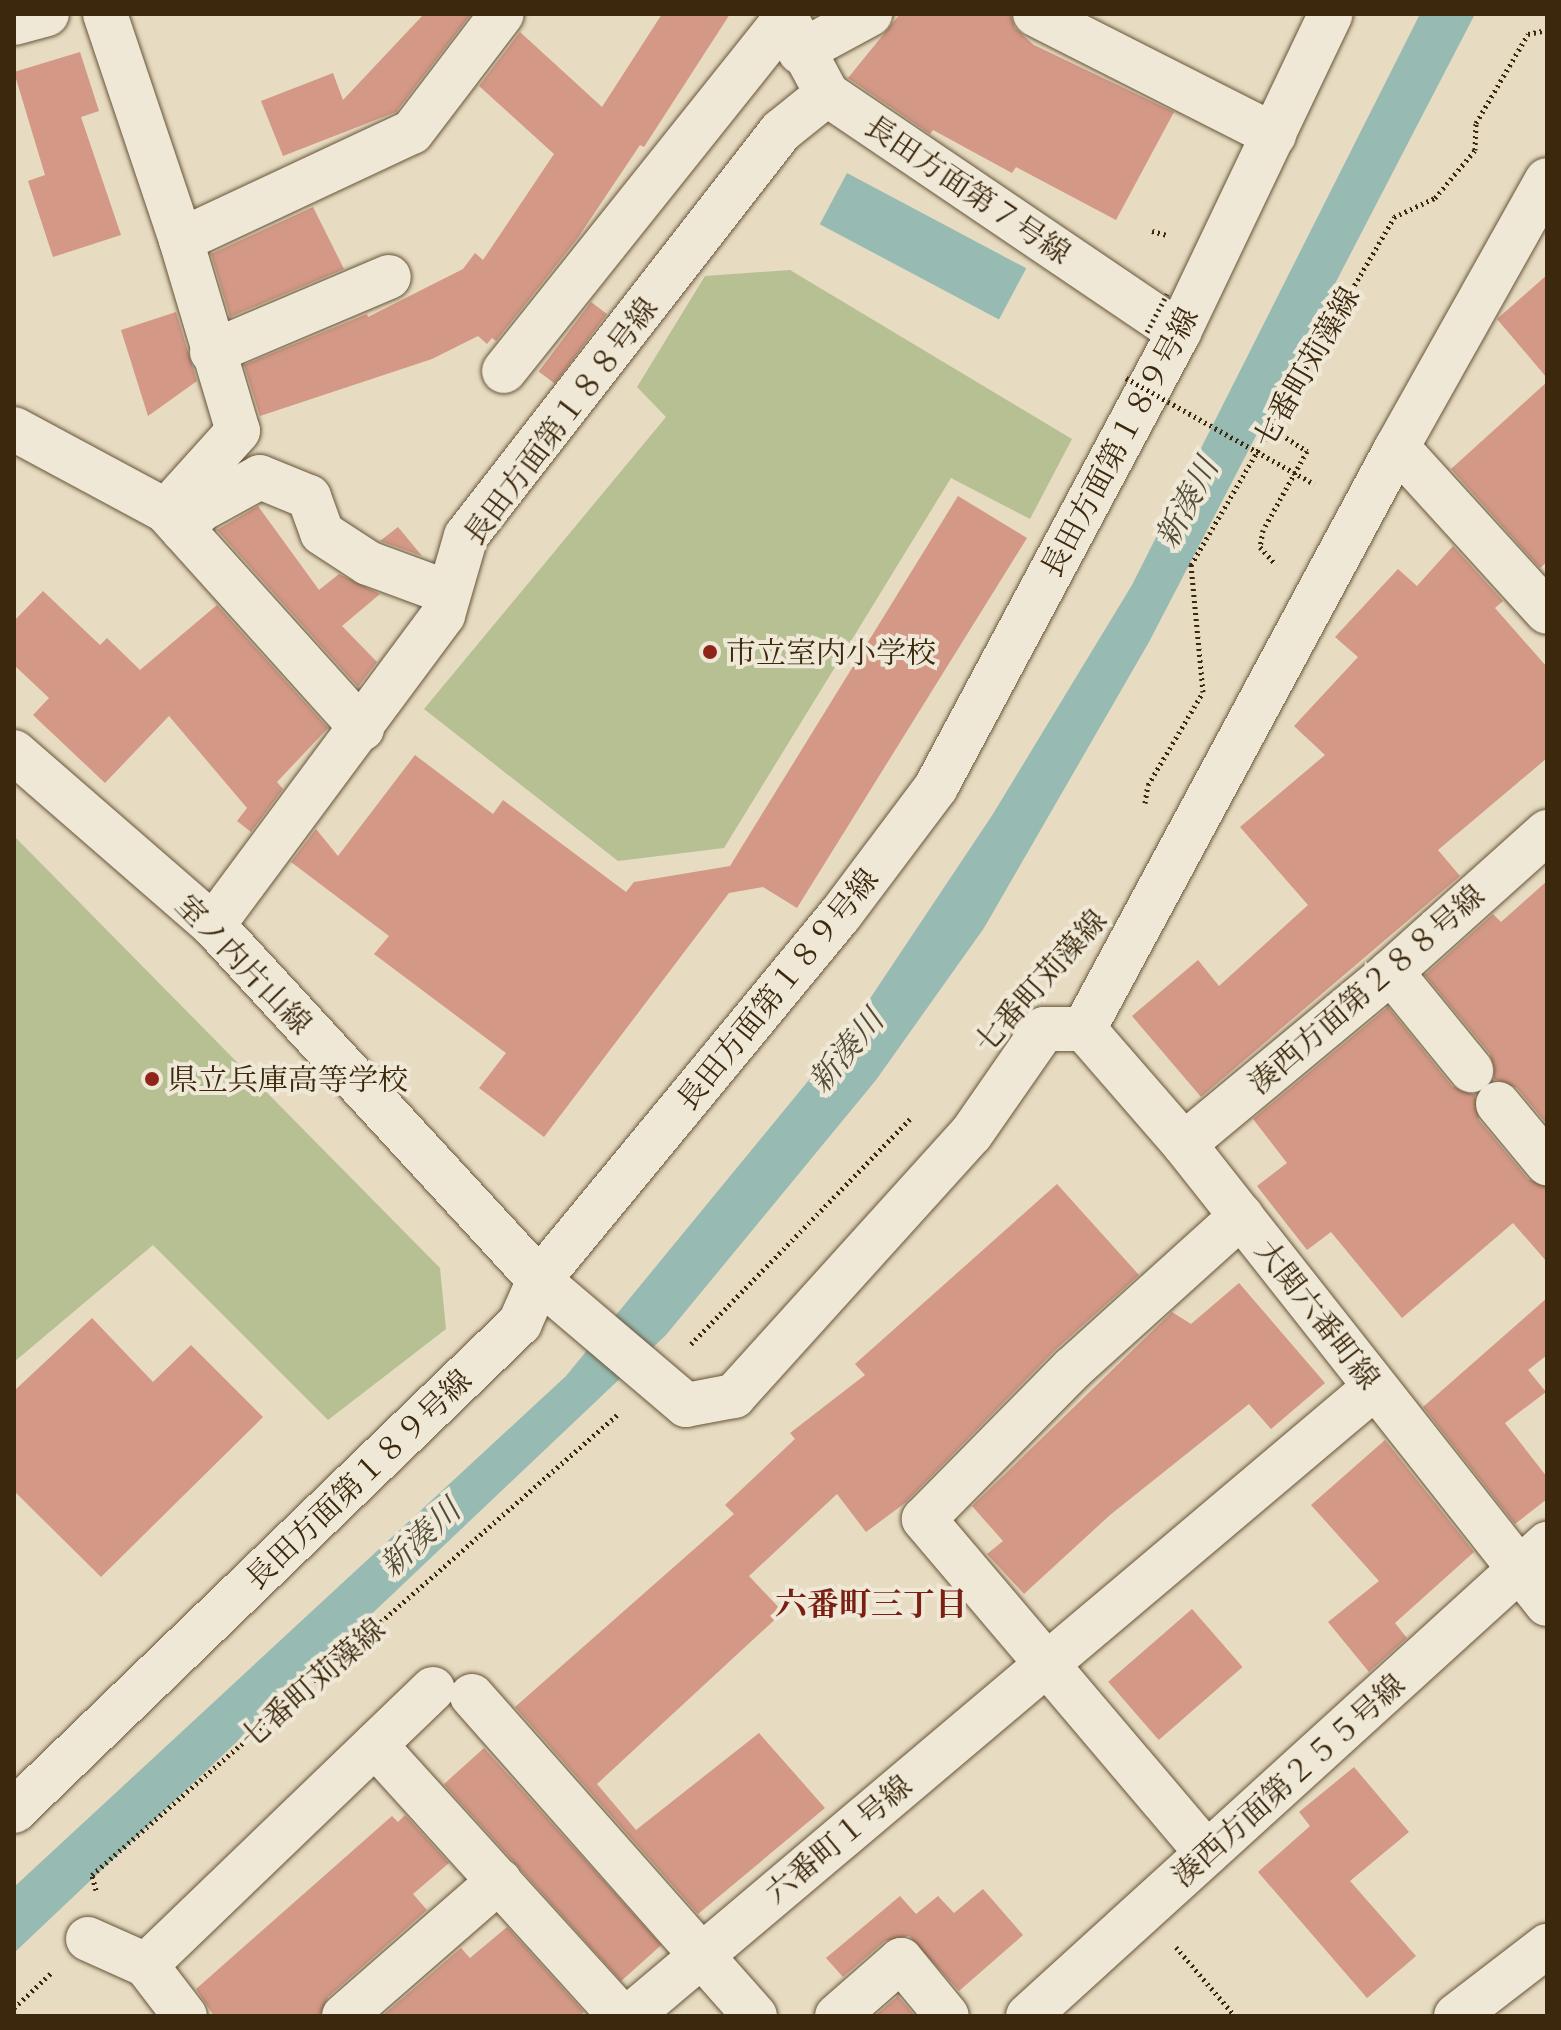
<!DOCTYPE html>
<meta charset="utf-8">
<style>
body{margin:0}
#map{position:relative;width:1561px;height:2030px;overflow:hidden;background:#e7dbc1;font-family:"Gentium Book Plus","Noto Serif JP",serif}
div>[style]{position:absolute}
.green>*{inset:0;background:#b6c093}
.water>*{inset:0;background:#97bbb3;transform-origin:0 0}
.building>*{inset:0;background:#d39886;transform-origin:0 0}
.path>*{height:5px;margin-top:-2.5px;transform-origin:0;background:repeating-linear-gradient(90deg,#3c280c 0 2px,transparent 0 6px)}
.roads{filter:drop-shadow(0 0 2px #675539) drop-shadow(0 0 2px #675539)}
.minor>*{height:44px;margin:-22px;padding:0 22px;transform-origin:22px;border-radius:22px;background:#efe8d7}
.path-bridge>*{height:5px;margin-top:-2.5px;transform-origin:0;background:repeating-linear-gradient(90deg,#3c280c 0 2px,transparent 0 6px)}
.dots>*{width:22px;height:22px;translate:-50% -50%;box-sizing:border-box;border:4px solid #efe8d7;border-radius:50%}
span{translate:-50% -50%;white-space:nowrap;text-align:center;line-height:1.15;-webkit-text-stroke:8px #efe8d7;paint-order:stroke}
.street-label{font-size:30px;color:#3c280c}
.poi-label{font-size:30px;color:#3c280c}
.left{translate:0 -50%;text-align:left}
.water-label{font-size:32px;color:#534d36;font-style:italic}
.neighbourhood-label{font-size:32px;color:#7a1f14;font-weight:700}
.frame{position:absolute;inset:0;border:16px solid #3c280c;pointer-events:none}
</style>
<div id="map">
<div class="green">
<i style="clip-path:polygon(790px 270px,1072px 439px,1030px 519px,951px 478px,724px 848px,618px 861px,424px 709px,666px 417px,637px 387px,705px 276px)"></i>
<i style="clip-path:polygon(14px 836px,440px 1268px,446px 1329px,328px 1420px,153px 1245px,14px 1362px)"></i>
</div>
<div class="water">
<i style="clip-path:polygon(1420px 14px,1475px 14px,1149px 642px,984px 928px,876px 1080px,666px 1335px,14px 1953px,14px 1887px,566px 1376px,845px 1036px,993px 814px,1132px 585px)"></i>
<i style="left:847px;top:173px;width:203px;height:58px;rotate:28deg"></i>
</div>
<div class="building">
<i style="clip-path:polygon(424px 14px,471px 14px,396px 112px,283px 156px,261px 101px,333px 73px,343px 100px)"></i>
<i style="clip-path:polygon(662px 14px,730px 14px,644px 147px,640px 145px,577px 239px,496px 341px,492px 338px,487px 344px,478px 336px,432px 359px,260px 416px,244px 365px,367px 314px,368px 317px,463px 269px,475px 253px,483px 260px,554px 154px,479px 86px,520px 32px,602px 107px)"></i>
<i style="clip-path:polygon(900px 14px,1010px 14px,1015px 28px,1034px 45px,1174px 112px,1116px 220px,1016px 167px,1012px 173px,933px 130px,930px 134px,848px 78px)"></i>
<i style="clip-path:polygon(80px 52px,99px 111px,81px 117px,121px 235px,53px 257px,28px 181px,45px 175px,14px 72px)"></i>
<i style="clip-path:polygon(313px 207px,344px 269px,230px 317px,211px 254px)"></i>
<i style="clip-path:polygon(1547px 275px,1547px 378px,1497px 319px)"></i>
<i style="left:591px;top:302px;width:20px;height:87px;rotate:37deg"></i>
<i style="clip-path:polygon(176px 312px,197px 381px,148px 416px,121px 330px)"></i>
<i style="clip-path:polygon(1547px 382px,1547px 562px,1540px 568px,1451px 469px)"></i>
<i style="clip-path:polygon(958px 496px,1027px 538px,797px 908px,763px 887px,729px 893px,544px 1137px,479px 1088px,506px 1053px,374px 954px,389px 936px,291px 862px,316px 829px,338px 856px,415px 755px,493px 814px,503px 800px,626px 892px,634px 882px,730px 866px)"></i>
<i style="clip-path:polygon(258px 506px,319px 590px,339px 574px,380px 594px,342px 626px,377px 662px,358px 687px,217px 530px)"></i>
<i style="clip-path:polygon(398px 527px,422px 556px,380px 541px)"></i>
<i style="clip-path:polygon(1453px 546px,1503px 601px,1495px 608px,1547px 667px,1547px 758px,1438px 850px,1460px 876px,1201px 1097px,1132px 1016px,1198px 960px,1219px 986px,1308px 905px,1240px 827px,1325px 755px,1294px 726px,1358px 657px,1335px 637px,1398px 569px,1417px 586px)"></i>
<i style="clip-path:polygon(43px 591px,100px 645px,107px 638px,140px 670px,217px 605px,328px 728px,277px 782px,283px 789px,251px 832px,237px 821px,247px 808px,169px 716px,105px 783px,33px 715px,49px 698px,14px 665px,14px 621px)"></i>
<i style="clip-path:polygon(1547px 881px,1547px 1124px,1517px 1088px,1494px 1079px,1490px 1054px,1425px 975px,1493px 914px,1501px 922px)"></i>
<i style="clip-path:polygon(1388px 1007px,1452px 1086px,1475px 1095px,1479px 1120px,1528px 1179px,1547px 1187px,1547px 1262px,1513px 1223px,1402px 1318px,1331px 1232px,1307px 1250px,1257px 1186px,1287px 1163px,1253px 1119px)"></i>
<i style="clip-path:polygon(1057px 1184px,1139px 1275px,1055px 1350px,905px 1503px,866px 1532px,837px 1494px,749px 1576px,783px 1612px,597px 1784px,636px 1830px,759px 1733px,825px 1808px,698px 1914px,515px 1707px,734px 1514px,725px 1505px,795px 1439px,790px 1433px,865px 1375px,855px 1364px)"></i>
<i style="clip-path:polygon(1239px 1283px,1325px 1383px,1271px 1429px,1249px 1404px,1110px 1515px,1024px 1594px,987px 1554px,1003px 1541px,972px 1506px,1172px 1312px,1191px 1324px)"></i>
<i style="clip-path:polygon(1547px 1298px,1547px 1355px,1528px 1370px,1546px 1392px,1505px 1423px,1547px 1477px,1547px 1499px,1515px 1524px,1423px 1407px)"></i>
<i style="clip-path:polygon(92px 1318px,153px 1382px,191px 1345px,263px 1417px,101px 1577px,14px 1491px,14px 1391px)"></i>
<i style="clip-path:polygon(1385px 1440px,1474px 1552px,1395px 1623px,1407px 1638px,1369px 1672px,1328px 1622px,1379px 1581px,1311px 1505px)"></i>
<i style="left:1192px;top:1609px;width:77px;height:111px;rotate:49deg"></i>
<i style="left:484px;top:1748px;width:265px;height:54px;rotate:48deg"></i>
<i style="clip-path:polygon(1354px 1767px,1409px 1832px,1350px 1881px,1416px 1956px,1367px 1998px,1258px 1872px,1310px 1826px,1299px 1812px)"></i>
<i style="clip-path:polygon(405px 1815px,449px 1863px,413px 1894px,427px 1910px,328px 1997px,320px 2016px,214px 2016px,196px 1989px,392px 1816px,398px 1822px)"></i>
<i style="clip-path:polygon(983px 1889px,1023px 1935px,959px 1991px,909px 1936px,885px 1941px,843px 1977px,826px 1958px,900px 1896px,916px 1914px,938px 1896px,954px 1913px)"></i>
<i style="clip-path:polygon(507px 1927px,584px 2012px,580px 2016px,382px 2016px,461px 1948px,470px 1958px)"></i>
<i style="clip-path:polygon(898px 1996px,915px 2016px,879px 2016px,877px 2014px)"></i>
</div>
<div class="path">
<i style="left:1152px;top:231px;width:16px;rotate:15deg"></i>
<i style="left:1271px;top:428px;width:43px;rotate:32.6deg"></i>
<i style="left:1307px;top:451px;width:90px;rotate:119.1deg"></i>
<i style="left:1263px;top:530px;width:17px;rotate:100deg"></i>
<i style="left:1260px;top:547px;width:24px;rotate:48deg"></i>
<i style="left:1145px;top:803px;width:18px;rotate:-81deg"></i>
<i style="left:1148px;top:785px;width:108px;rotate:-59.4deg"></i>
<i style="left:1203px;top:692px;width:128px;rotate:-95.4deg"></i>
<i style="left:1191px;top:565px;width:403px;rotate:-59.7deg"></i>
<i style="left:1394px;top:217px;width:45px;rotate:-24.9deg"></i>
<i style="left:1435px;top:198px;width:62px;rotate:-50.2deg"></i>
<i style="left:1475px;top:150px;width:27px;rotate:-88deg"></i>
<i style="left:1476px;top:123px;width:103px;rotate:-59.7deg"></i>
<i style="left:1528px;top:34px;width:19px;rotate:-12deg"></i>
<i style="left:691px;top:1344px;width:314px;rotate:-45.8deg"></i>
<i style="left:96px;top:1890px;width:16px;rotate:-105deg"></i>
<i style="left:92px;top:1875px;width:699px;rotate:-41.23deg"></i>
<i style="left:1176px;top:1947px;width:91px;rotate:49.5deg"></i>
<i style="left:14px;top:2008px;width:51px;rotate:-43.4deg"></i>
</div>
<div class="roads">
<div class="minor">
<i style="left:105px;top:14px;width:238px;rotate:71.4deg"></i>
<i style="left:181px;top:240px;width:199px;rotate:73.4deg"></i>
<i style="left:238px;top:431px;width:108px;rotate:132deg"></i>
<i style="left:784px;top:14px;width:91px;rotate:61.7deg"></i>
<i style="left:827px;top:94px;width:425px;rotate:34.1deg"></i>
<i style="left:1035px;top:14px;width:268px;rotate:26.9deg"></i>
<i style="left:14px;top:23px;width:34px;rotate:-15deg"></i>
<i style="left:800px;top:52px;width:80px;rotate:-28.5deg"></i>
<i style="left:181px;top:240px;width:255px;rotate:-25.1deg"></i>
<i style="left:412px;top:132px;width:148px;rotate:-52.7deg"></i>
<i style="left:212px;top:352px;width:192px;rotate:-23deg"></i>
<i style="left:504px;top:371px;width:449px;rotate:-51.4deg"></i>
<i style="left:14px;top:429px;width:173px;rotate:28.3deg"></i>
<i style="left:166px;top:511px;width:293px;rotate:48deg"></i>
<i style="left:1397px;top:447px;width:223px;rotate:47.7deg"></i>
<i style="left:183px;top:530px;width:26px;rotate:-50deg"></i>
<i style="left:200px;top:510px;width:68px;rotate:-28.8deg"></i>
<i style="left:260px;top:477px;width:53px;rotate:22.2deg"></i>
<i style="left:309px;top:497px;width:38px;rotate:70deg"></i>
<i style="left:322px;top:533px;width:55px;rotate:33.1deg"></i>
<i style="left:368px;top:563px;width:86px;rotate:20.3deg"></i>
<i style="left:14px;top:752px;width:264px;rotate:41deg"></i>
<i style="left:213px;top:925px;width:482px;rotate:47.4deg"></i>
<i style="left:539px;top:1280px;width:193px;rotate:40.4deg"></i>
<i style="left:686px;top:1405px;width:49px;rotate:-10.6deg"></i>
<i style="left:734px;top:1396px;width:353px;rotate:-47.9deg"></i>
<i style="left:971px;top:1134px;width:128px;rotate:-55.2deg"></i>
<i style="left:1044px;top:1029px;width:40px"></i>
<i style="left:213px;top:925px;width:386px;rotate:-53.4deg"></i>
<i style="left:443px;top:615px;width:82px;rotate:-73.8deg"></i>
<i style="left:466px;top:536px;width:513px;rotate:-52.13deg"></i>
<i style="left:781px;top:131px;width:59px;rotate:-38.8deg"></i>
<i style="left:1391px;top:972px;width:127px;rotate:50.8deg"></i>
<i style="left:1084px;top:1029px;width:661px;rotate:-61.73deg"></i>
<i style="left:1397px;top:447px;width:306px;rotate:-60.7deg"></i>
<i style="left:1084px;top:1029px;width:152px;rotate:49deg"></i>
<i style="left:1184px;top:1144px;width:586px;rotate:51.72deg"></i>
<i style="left:1498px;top:1104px;width:77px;rotate:50.3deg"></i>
<i style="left:1184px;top:1144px;width:269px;rotate:-39.7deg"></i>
<i style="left:1391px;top:972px;width:210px;rotate:-41.9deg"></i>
<i style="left:472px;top:1696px;width:427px;rotate:48.5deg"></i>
<i style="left:375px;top:1745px;width:366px;rotate:47.8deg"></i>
<i style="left:14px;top:1811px;width:703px;rotate:-43.96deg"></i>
<i style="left:520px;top:1323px;width:47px;rotate:-66.2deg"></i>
<i style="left:539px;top:1280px;width:473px;rotate:-50.5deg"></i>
<i style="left:840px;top:915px;width:160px;rotate:-53.1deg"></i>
<i style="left:936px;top:787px;width:516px;rotate:-61.89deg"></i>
<i style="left:1179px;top:332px;width:352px;rotate:-64.5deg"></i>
<i style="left:1207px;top:1853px;width:438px;rotate:-130.3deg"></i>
<i style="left:924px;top:1519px;width:212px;rotate:-45.4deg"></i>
<i style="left:1073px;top:1368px;width:227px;rotate:-42.1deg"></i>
<i style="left:88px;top:1939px;width:64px;rotate:24.1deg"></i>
<i style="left:146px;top:1965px;width:64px;rotate:52.6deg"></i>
<i style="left:146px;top:1965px;width:398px;rotate:-43.9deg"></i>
<i style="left:344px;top:2016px;width:206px;rotate:-41.1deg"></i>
<i style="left:630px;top:2016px;width:975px;rotate:-40.17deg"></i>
<i style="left:837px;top:2016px;width:85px;rotate:-41.2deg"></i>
<i style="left:901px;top:1960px;width:72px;rotate:50.6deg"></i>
<i style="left:1028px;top:2016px;width:702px;rotate:-42.28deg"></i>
<i style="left:1456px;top:2016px;width:115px;rotate:-37.6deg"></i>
</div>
</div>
<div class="path-bridge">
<i style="left:1147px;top:332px;width:43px;rotate:-62.2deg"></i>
<i style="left:1126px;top:378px;width:216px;rotate:29.4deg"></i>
</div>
<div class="dots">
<i style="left:710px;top:652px;background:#8f2418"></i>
<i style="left:152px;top:1079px;background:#8f2418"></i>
</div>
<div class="street-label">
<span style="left:968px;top:189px;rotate:34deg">長田方面第７号線</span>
<span style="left:1306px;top:367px;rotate:-60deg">七番町苅藻線</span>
<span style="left:560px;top:421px;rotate:-53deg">長田方面第１８８号線</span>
<span style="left:1119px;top:442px;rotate:-62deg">長田方面第１８９号線</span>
<span style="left:244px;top:964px;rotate:46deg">室ノ内片山線</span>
<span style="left:1040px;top:981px;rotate:-48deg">七番町苅藻線</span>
<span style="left:777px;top:989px;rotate:-51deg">長田方面第１８９号線</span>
<span style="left:1366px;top:989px;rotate:-41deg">湊西方面第２８８号線</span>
<span style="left:1318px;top:1314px;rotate:52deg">大関六番町線</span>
<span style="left:358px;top:1479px;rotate:-44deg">長田方面第１８９号線</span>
<span style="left:312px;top:1683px;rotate:-41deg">七番町苅藻線</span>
<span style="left:1288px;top:1780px;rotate:-42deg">湊西方面第２５５号線</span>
<span style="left:838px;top:1839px;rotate:-40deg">六番町１号線</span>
</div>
<div class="poi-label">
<span class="left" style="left:726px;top:652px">市立室内小学校</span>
<span class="left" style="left:168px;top:1079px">県立兵庫高等学校</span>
</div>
<div class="water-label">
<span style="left:1187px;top:503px;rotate:-62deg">新湊川</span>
<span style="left:846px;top:1051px;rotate:-50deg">新湊川</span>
<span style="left:420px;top:1538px;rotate:-43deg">新湊川</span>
</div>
<div class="neighbourhood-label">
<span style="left:871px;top:1604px">六番町三丁目</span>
</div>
<div class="frame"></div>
</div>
